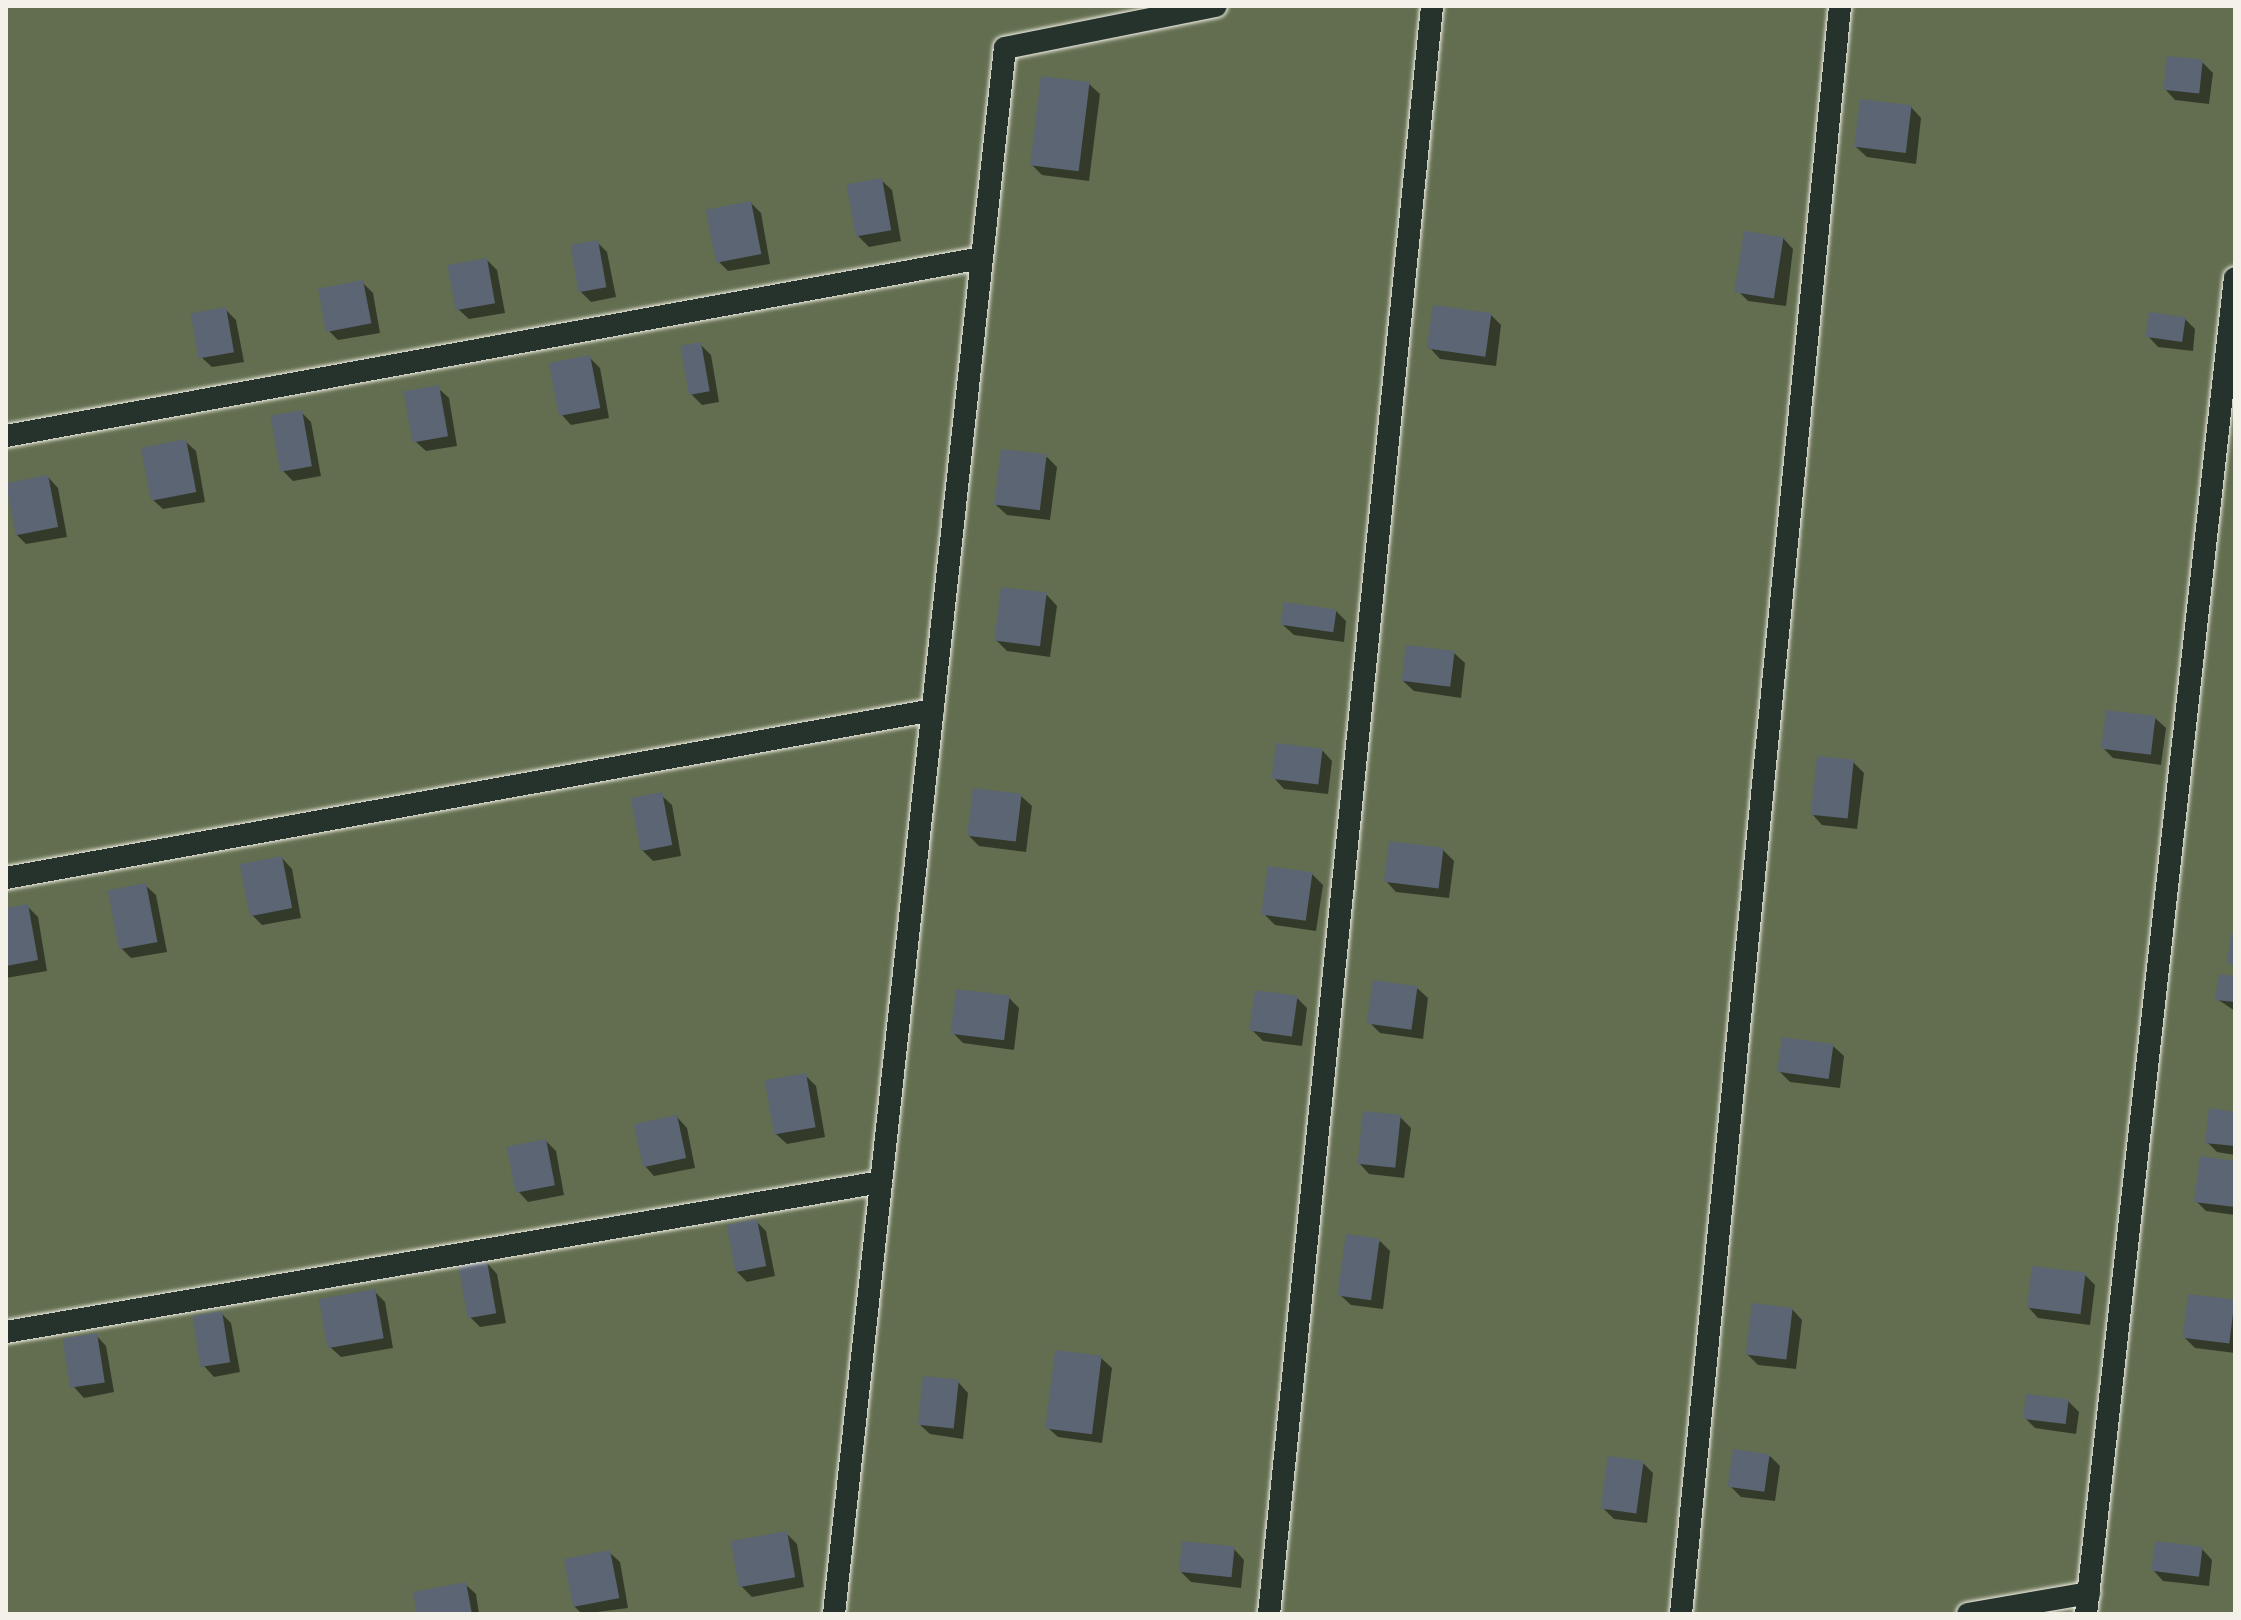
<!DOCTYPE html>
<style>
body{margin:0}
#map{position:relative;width:2241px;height:1620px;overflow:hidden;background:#364242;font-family:Caveat,sans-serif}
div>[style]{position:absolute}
.green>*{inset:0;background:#626e4f;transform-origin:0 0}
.shadow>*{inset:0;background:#0007}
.building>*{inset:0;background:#5b6573;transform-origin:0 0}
.roads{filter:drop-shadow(0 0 2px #f4f1e8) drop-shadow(0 0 2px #f4f1e8)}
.lane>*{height:22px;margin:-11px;padding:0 11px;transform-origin:11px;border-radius:11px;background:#26332d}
span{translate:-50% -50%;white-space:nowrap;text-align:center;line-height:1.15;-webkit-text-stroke:6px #26332d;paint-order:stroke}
.frame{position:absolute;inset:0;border:8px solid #f4f1e8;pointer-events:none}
</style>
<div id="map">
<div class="green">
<i style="left:6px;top:6px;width:2229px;height:1608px"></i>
</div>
<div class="shadow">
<i style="clip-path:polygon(2202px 62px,2213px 73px,2209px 104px,2175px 100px,2165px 89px)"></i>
<i style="clip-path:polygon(1089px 84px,1100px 94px,1089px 181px,1042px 175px,1031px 164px)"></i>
<i style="clip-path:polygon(1911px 107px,1921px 118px,1916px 164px,1867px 157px,1856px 147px)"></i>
<i style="clip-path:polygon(881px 180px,892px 190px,901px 241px,869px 247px,858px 236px)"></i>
<i style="clip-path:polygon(751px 203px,761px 213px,770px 264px,728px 271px,718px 261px)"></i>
<i style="clip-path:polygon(1783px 238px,1793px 249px,1786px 306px,1748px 301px,1738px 291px)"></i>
<i style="clip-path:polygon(597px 242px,607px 252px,616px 297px,591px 302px,580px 291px)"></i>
<i style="clip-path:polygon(487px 260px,497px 270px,505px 313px,469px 319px,458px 309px)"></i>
<i style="clip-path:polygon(362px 282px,373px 293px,380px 333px,338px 340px,328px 330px)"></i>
<i style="clip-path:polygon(225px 309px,236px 320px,244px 362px,212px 367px,201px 357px)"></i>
<i style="clip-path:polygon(1491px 315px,1501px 325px,1496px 366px,1440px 359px,1430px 348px)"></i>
<i style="clip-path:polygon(2185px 319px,2195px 329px,2193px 351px,2158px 347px,2148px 336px)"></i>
<i style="clip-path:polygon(700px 344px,711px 355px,719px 402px,702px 405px,691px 394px)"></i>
<i style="clip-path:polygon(589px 357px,600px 368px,609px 418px,571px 425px,561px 414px)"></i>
<i style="clip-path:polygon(438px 388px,449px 398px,457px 446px,426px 451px,415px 441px)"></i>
<i style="clip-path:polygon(301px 412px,311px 422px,321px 476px,293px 481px,283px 471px)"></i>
<i style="clip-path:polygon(185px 441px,196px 451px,205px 502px,163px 509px,152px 499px)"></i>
<i style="clip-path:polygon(1047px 457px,1057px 467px,1050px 520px,1007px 515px,996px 505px)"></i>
<i style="clip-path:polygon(48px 477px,58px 488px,67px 537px,26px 544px,16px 534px)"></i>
<i style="clip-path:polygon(1047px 595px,1057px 606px,1050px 657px,1007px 651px,996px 640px)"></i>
<i style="clip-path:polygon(1336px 611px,1346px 621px,1344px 642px,1294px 635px,1283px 625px)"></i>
<i style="clip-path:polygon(1454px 653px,1465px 663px,1461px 698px,1414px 691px,1403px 681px)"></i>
<i style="clip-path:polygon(2155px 718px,2166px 728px,2161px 765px,2113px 758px,2103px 748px)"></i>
<i style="clip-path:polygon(1322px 750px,1332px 761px,1328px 794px,1284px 789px,1274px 778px)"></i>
<i style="clip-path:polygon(1853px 762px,1864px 773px,1857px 829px,1822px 825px,1812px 814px)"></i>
<i style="clip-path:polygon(661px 795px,672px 805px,681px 856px,653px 861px,642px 850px)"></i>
<i style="clip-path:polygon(1021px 796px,1032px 806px,1026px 852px,979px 846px,969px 836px)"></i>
<i style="clip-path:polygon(1443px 850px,1454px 861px,1449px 898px,1396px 892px,1386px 881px)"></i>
<i style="clip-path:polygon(282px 858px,292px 869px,301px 918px,262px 925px,252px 915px)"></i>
<i style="clip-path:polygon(1312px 874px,1323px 885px,1316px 931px,1275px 925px,1264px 914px)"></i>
<i style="clip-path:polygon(145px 885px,156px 895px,167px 952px,131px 958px,121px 948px)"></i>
<i style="clip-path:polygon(27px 906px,38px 917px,47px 971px,6px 978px,6px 910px)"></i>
<i style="clip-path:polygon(2235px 978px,2235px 1011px,2217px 999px)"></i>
<i style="clip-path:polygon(1417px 988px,1428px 998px,1423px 1039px,1380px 1033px,1370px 1023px)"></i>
<i style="clip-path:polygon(1009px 998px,1019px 1008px,1014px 1050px,963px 1043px,953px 1033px)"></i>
<i style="clip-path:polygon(1297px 998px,1307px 1008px,1302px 1046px,1263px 1041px,1252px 1030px)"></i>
<i style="clip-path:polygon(1833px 1046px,1844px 1056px,1840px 1088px,1790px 1082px,1780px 1072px)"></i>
<i style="clip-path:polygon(806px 1076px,816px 1086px,825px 1137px,787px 1144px,776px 1134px)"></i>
<i style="clip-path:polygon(2235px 1114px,2235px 1155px,2217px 1152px,2207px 1142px)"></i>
<i style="clip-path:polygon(677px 1117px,687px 1128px,695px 1168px,654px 1176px,644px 1165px)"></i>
<i style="clip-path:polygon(1400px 1117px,1411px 1128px,1404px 1178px,1369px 1174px,1359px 1163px)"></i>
<i style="clip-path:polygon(546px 1141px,556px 1151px,564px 1195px,528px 1202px,518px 1191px)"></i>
<i style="clip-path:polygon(2235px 1163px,2235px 1215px,2206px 1211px,2196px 1201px)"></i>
<i style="clip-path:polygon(756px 1221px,766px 1231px,775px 1276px,747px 1282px,736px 1271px)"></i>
<i style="clip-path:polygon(1380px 1241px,1390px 1251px,1383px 1309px,1351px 1305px,1340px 1295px)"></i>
<i style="clip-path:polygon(487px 1263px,497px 1274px,506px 1323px,480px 1327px,470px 1317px)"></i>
<i style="clip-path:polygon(2085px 1275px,2095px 1285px,2090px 1325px,2038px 1318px,2028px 1307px)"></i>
<i style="clip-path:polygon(374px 1291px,385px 1302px,393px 1348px,341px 1357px,330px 1347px)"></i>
<i style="clip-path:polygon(2235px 1302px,2235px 1353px,2195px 1348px,2185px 1338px)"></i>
<i style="clip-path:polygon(1792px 1309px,1802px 1320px,1796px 1369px,1758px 1365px,1747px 1354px)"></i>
<i style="clip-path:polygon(221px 1313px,231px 1323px,240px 1372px,214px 1377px,204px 1366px)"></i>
<i style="clip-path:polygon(96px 1335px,106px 1346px,114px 1392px,84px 1398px,74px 1387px)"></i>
<i style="clip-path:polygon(1101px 1358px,1112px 1368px,1102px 1443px,1058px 1437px,1047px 1427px)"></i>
<i style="clip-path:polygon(958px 1382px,968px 1393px,963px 1439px,930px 1434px,919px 1424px)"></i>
<i style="clip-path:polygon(2068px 1401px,2079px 1412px,2076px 1434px,2035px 1428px,2025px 1418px)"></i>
<i style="clip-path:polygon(1770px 1456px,1780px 1466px,1775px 1501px,1741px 1497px,1730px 1486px)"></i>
<i style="clip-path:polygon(1643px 1463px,1653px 1473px,1647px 1523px,1614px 1519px,1603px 1508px)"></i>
<i style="clip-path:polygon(786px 1533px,797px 1544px,804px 1587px,752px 1597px,741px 1586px)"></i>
<i style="clip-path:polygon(1234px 1549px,1244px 1560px,1241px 1588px,1191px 1582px,1181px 1572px)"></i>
<i style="clip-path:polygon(2202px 1549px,2212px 1560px,2209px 1586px,2163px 1581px,2153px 1570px)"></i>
<i style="clip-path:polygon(609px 1552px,620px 1562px,628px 1608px,582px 1614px,574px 1606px)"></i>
<i style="clip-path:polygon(465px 1584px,476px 1594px,479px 1614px,419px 1614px)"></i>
</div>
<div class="building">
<i style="left:2167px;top:56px;width:36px;height:34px;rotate:6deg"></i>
<i style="left:1041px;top:76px;width:49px;height:90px;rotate:7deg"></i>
<i style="left:1860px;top:99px;width:52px;height:48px;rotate:7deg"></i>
<i style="left:882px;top:178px;width:53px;height:36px;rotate:80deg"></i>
<i style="left:751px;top:201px;width:54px;height:46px;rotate:79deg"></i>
<i style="left:1744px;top:231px;width:40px;height:62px;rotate:9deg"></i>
<i style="left:598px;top:240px;width:48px;height:28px;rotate:80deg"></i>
<i style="left:487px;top:258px;width:46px;height:40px;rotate:80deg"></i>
<i style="left:363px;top:280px;width:44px;height:46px;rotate:79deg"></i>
<i style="left:1433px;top:305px;width:59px;height:44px;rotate:8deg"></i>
<i style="left:226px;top:307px;width:46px;height:36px;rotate:80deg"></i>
<i style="left:2149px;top:312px;width:37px;height:25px;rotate:8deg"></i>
<i style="left:701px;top:342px;width:50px;height:21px;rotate:80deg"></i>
<i style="left:590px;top:355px;width:54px;height:42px;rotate:79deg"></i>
<i style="left:439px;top:385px;width:52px;height:36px;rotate:80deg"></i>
<i style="left:302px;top:410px;width:57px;height:32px;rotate:80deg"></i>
<i style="left:186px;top:439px;width:54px;height:46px;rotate:79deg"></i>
<i style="left:1001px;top:449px;width:46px;height:56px;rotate:7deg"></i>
<i style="left:48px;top:475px;width:53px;height:43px;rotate:79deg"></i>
<i style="left:1001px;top:587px;width:46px;height:54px;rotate:7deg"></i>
<i style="left:1284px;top:602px;width:53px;height:23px;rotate:8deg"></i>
<i style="left:1406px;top:645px;width:49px;height:36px;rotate:7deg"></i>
<i style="left:2106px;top:710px;width:50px;height:39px;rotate:7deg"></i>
<i style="left:1276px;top:743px;width:47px;height:36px;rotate:7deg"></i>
<i style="left:1817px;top:756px;width:37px;height:59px;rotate:6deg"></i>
<i style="left:973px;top:788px;width:49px;height:48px;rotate:7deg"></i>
<i style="left:662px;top:792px;width:54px;height:32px;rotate:79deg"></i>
<i style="left:1389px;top:841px;width:55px;height:41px;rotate:7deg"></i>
<i style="left:282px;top:856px;width:53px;height:43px;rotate:79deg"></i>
<i style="left:1268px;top:866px;width:45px;height:49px;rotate:8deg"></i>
<i style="left:146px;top:883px;width:60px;height:39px;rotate:79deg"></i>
<i style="clip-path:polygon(28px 904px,38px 960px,6px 966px,6px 908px)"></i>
<i style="clip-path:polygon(2231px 933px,2235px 934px,2235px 965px,2227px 964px)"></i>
<i style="clip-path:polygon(2219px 974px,2235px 976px,2235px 1002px,2215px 1000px)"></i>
<i style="left:1373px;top:980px;width:45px;height:44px;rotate:8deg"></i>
<i style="left:956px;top:989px;width:54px;height:45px;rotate:7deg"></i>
<i style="left:1255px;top:990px;width:43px;height:41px;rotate:8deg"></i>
<i style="left:1782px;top:1037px;width:52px;height:35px;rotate:8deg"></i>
<i style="left:806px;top:1073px;width:55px;height:42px;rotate:80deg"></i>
<i style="clip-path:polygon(2209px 1108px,2235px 1112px,2235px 1146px,2205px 1143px)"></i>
<i style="left:1363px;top:1111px;width:38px;height:53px;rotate:6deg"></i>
<i style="left:677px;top:1115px;width:44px;height:44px;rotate:78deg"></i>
<i style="left:546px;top:1139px;width:47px;height:40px;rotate:79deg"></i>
<i style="clip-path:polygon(2200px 1156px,2235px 1161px,2235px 1207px,2194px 1202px)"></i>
<i style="left:757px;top:1219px;width:48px;height:31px;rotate:79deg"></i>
<i style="left:1346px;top:1234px;width:34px;height:62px;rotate:8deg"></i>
<i style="left:487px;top:1261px;width:53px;height:29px;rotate:80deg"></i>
<i style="left:2032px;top:1266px;width:54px;height:42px;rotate:7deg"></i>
<i style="left:375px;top:1289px;width:50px;height:57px;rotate:80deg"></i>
<i style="left:2188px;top:1294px;width:47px;height:44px;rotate:7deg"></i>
<i style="left:1752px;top:1303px;width:41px;height:52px;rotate:7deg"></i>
<i style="left:222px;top:1311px;width:52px;height:30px;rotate:81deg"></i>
<i style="left:97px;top:1333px;width:50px;height:35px;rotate:81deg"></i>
<i style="left:1055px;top:1350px;width:47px;height:79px;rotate:7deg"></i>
<i style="left:923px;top:1376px;width:36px;height:49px;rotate:6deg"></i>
<i style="left:2026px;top:1394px;width:43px;height:25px;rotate:7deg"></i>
<i style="left:1733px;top:1449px;width:37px;height:38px;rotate:8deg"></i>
<i style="left:1608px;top:1456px;width:36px;height:53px;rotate:8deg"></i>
<i style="left:787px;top:1531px;width:47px;height:57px;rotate:80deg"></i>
<i style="left:1182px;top:1541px;width:53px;height:31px;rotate:6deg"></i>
<i style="left:2155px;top:1541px;width:48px;height:30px;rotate:7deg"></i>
<i style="left:610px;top:1550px;width:49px;height:47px;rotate:79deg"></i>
<i style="clip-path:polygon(466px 1582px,472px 1614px,417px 1614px,413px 1592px)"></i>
</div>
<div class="roads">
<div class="lane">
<i style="left:6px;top:436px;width:992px;rotate:-10.34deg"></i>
<i style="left:6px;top:878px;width:942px;rotate:-10.27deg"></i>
<i style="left:6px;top:1332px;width:888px;rotate:-9.73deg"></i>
<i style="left:834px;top:1614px;width:1575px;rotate:-83.77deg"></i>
<i style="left:1005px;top:48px;width:215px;rotate:-11.3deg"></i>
<i style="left:1269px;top:1614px;width:1616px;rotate:-84.21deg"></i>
<i style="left:1681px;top:1614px;width:1616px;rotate:-84.35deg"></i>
<i style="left:1968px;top:1614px;width:123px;rotate:-9.8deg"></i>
<i style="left:2086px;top:1614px;width:1344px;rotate:-83.64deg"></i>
</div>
</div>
<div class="frame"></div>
</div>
